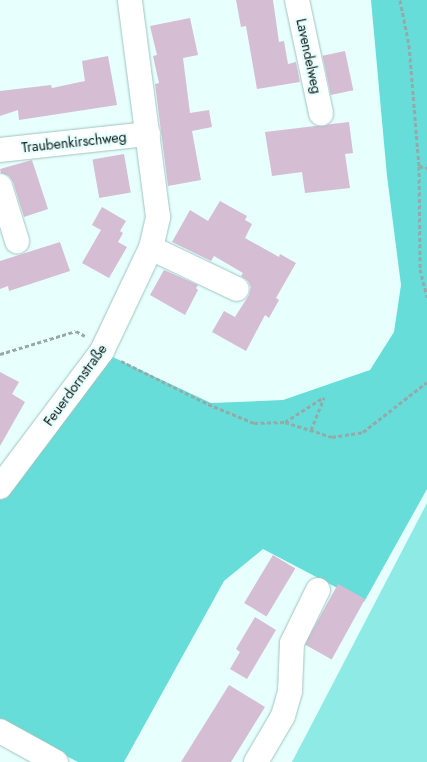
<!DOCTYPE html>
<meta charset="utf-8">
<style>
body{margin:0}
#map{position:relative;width:427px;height:762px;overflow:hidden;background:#e7fffd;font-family:Jost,sans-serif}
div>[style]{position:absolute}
.green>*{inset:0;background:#8deae5}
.forest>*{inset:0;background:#66ddd8}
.building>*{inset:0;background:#d5bdd3;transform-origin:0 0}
.path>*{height:3px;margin-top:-1.5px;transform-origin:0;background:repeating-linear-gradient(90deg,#95aaa8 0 4px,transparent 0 6.5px)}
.roads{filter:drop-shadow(0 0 1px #9ec5c2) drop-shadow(0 0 1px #9ec5c2)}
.minor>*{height:24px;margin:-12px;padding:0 12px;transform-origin:12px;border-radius:12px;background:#fff}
span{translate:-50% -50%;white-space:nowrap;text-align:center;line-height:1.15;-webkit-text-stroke:4.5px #e7fffd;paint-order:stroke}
.street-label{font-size:14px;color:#071515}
</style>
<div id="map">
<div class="green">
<i style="clip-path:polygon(427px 503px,427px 762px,292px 762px)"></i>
</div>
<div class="forest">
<i style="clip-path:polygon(371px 0,427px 0,427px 489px,364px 602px,263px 549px,224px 581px,124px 762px,78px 762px,0 722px,0 492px,102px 352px,211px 403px,283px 400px,370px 370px,394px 332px,401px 285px,387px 176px)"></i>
</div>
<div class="building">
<i style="clip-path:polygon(236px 0,273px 0,279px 42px,284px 41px,288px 64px,296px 62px,300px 82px,257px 89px,246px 26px,241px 27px)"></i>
<i style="clip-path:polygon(190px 18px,198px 55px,183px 58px,190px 113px,209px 110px,212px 127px,192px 131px,201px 180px,168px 186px,155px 84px,159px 83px,153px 56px,157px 55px,150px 26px)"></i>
<i style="left:345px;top:51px;width:40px;height:23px;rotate:78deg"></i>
<i style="clip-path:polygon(108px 56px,117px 105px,19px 120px,18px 110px,0 116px,0 91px,51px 85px,52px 88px,85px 81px,82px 61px)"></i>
<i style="clip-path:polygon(349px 122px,353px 153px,345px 154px,350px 188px,305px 193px,302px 172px,272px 176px,265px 132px)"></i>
<i style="left:124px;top:154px;width:39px;height:32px;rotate:80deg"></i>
<i style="clip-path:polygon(32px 160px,48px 209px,24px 217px,13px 182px,9px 176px,1px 173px,0 169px)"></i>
<i style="clip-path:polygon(220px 201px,247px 216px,245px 220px,252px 224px,245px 238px,279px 257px,280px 254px,296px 263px,276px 298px,279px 300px,269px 318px,265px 315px,246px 351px,212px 332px,224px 311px,235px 317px,249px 295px,251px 287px,248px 281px,241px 276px,243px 273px,214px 256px,211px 261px,172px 242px,190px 210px,208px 221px)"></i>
<i style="clip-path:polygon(102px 207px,126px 221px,120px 231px,123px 233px,118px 242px,127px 247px,109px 278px,82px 263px,101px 230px,92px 225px)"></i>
<i style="clip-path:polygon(60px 242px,70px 271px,9px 291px,8px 286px,0 289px,0 261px)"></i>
<i style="clip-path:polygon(164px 270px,198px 285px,196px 288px,198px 290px,185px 315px,150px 295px)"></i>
<i style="clip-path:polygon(0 372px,19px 382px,12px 394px,25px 402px,0 446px)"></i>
<i style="left:273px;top:555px;width:26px;height:56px;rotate:31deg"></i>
<i style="left:338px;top:584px;width:31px;height:69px;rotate:29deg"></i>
<i style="clip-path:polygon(255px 617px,276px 630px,247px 679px,230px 669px,240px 652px,236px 649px)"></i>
<i style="clip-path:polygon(229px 685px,265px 707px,231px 762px,181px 762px)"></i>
</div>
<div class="path">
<i style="left:400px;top:0;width:46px;rotate:78.7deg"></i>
<i style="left:409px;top:45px;width:121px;rotate:85.3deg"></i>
<i style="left:419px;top:166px;width:103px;rotate:89.4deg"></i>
<i style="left:420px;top:269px;width:29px;rotate:76deg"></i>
<i style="left:419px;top:166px;width:8px;rotate:14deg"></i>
<i style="left:0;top:354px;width:79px;rotate:-16.8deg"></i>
<i style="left:76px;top:331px;width:10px;rotate:29deg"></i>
<i style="left:121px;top:361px;width:97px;rotate:26.3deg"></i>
<i style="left:208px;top:404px;width:50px;rotate:22.4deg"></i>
<i style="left:254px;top:423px;width:31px;rotate:-2deg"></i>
<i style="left:285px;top:422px;width:46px;rotate:-32.7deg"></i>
<i style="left:285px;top:422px;width:49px;rotate:17.7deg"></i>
<i style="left:332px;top:437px;width:31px;rotate:-9deg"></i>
<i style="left:363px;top:432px;width:81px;rotate:-38deg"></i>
<i style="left:311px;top:430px;width:35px;rotate:-68deg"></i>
</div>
<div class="roads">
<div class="minor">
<i style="left:297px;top:0;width:116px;rotate:78deg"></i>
<i style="left:0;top:150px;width:149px;rotate:-6.2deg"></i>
<i style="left:0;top:186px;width:58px;rotate:72.8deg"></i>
<i style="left:151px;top:248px;width:95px;rotate:25.5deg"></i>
<i style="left:0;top:487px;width:170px;rotate:-53.1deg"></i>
<i style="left:102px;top:351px;width:114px;rotate:-64.6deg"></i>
<i style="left:151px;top:248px;width:32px;rotate:-77deg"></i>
<i style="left:158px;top:217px;width:219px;rotate:-97.4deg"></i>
<i style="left:0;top:731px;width:64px;rotate:29deg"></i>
<i style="left:256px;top:762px;width:53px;rotate:-59.6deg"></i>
<i style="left:283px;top:716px;width:26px;rotate:-74deg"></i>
<i style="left:290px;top:691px;width:48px;rotate:-87.6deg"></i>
<i style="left:292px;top:643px;width:59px;rotate:-63.9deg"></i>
</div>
</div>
<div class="street-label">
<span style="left:309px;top:56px;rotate:78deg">Lavendelweg</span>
<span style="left:74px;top:142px;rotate:-6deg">Traubenkirschweg</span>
<span style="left:75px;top:385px;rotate:-54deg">Feuerdornstraße</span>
</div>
</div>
